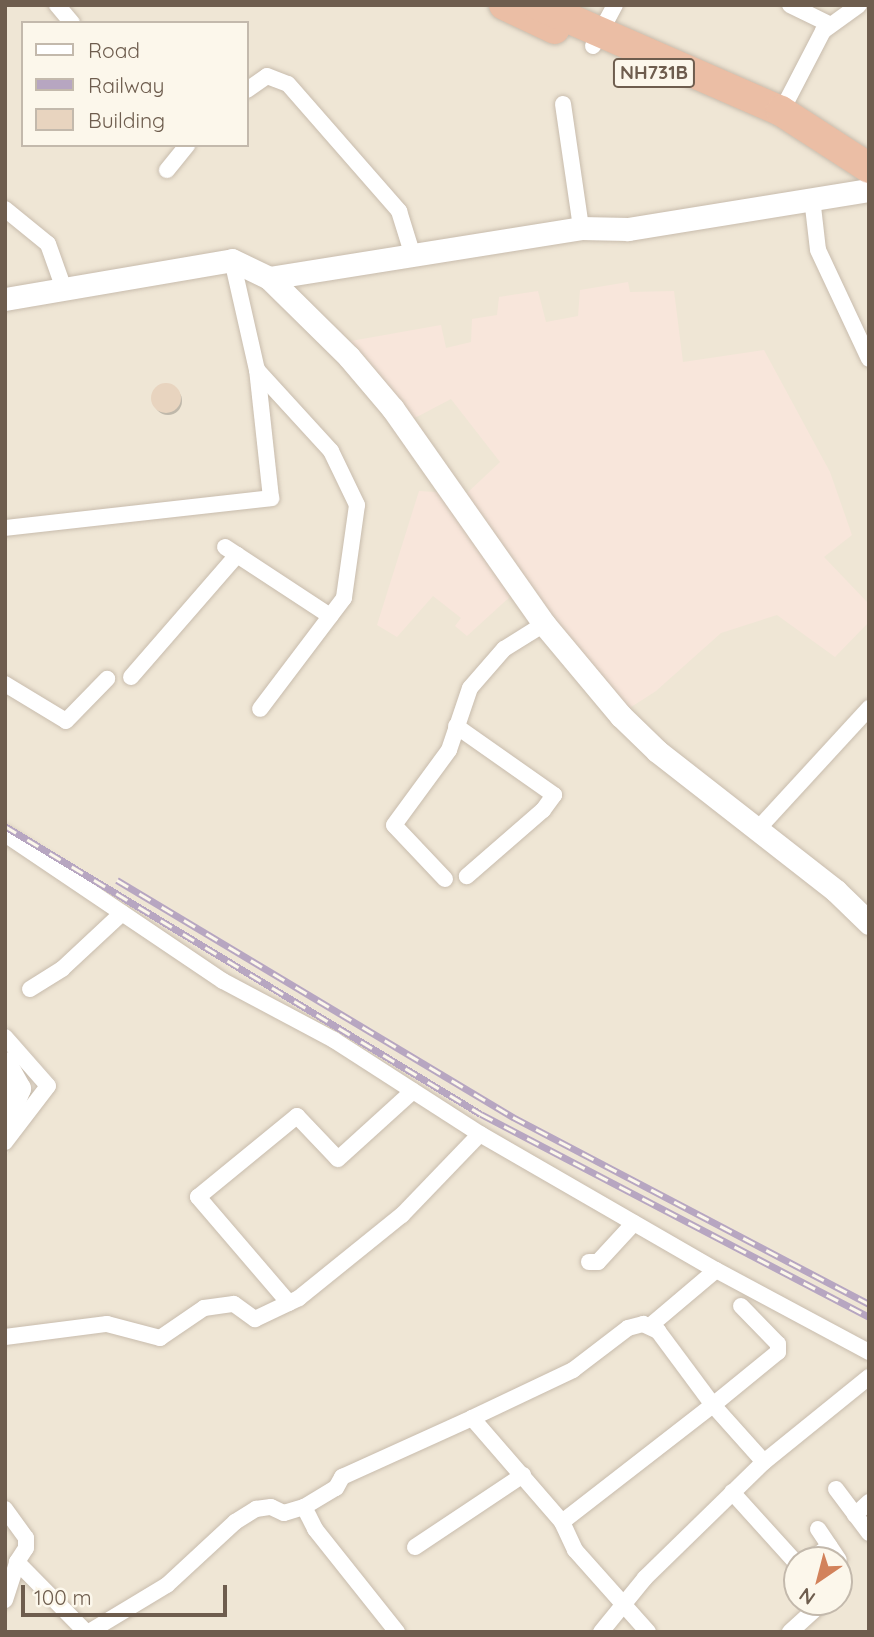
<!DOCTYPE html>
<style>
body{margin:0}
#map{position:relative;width:874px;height:1637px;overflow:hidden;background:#f9f3e6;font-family:Quicksand,sans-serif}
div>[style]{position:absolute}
.residential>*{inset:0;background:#efe6d5}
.commercial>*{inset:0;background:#f8e6db}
.shadow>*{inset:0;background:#0003}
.round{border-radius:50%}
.building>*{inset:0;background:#e8d4bf}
.roads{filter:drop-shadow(0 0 2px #c8bcad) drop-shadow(0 0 2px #c8bcad)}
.street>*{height:16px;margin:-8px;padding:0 8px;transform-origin:8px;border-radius:8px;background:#fff}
.secondary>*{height:23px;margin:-11.5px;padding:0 11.5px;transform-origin:11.5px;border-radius:11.5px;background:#fff}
.highway>*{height:30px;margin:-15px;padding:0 15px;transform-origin:15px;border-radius:15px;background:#ebbea5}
.rail>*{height:7px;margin-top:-3.5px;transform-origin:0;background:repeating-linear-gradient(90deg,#fcf7eb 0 13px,#b7a6c1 0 26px);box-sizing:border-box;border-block:2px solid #b7a6c1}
span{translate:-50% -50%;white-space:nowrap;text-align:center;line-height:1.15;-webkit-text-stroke:7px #fcf7eb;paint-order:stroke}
.shield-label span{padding:2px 5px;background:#fcf7eb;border:2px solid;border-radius:5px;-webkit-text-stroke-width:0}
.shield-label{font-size:19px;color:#6e5d4e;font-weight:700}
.frame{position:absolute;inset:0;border:7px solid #6e5d4e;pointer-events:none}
.legend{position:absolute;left:21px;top:21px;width:228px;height:126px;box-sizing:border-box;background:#fcf7eb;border:2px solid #c3b9ac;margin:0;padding:9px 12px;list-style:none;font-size:21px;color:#6e5d4e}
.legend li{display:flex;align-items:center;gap:14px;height:35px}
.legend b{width:35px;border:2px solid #c3b9ac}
.north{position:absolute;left:783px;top:1546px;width:70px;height:70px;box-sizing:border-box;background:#fcf7eb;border:2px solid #c3b9ac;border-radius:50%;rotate:215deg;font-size:19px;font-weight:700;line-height:28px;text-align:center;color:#6e5d4e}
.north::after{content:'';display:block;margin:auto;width:24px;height:32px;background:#d2825b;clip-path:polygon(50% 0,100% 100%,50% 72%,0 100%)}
.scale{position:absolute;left:21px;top:1585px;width:206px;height:32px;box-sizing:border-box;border:4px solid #6e5d4e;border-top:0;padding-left:9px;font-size:21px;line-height:24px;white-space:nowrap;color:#6e5d4e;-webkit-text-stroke:5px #fcf7eb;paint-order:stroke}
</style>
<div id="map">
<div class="residential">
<i style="clip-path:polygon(evenodd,5px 5px,869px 5px,869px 1632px,5px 1632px,5px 1157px,57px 1082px,5px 1024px,5px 5px,23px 23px,247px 23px,247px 145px,23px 145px,23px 23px,5px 5px,797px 1560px,839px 1560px,839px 1602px,797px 1602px,797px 1560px)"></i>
</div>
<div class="commercial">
<i style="clip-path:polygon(628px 282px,630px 292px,674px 291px,683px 362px,764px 350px,830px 472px,852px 535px,824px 557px,869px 604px,869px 622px,835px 657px,777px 615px,721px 633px,656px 691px,625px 711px,524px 584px,467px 636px,455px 626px,461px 618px,433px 596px,397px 637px,377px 625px,419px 491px,466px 494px,500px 462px,451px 399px,413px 419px,345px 342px,441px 325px,446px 348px,471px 342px,472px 319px,497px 315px,499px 297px,538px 291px,546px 322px,578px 316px,580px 290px)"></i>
</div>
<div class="shadow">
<i class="round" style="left:154px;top:387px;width:28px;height:28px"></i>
</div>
<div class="building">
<i class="round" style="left:151px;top:383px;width:30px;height:30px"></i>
</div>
<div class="roads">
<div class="street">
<i style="left:57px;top:5px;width:23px;rotate:50deg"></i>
<i style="left:790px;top:5px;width:43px;rotate:26deg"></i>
<i style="left:593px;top:46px;width:47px;rotate:-61.8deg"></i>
<i style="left:247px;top:90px;width:24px;rotate:-35deg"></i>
<i style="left:267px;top:76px;width:22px;rotate:21deg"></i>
<i style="left:288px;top:84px;width:169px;rotate:48.8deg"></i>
<i style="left:399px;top:211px;width:47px;rotate:72.7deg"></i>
<i style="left:563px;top:104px;width:125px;rotate:81.7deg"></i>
<i style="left:779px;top:116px;width:96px;rotate:-62.6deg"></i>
<i style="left:823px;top:31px;width:44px;rotate:-35.8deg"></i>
<i style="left:167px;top:170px;width:32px;rotate:-51deg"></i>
<i style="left:812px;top:198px;width:52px;rotate:83.4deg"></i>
<i style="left:818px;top:250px;width:120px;rotate:64.9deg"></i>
<i style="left:5px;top:209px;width:55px;rotate:39.1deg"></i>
<i style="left:48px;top:244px;width:48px;rotate:70.4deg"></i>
<i style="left:232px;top:260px;width:113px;rotate:77.2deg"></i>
<i style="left:257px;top:370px;width:110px;rotate:47.6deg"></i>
<i style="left:331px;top:451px;width:60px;rotate:64.3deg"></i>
<i style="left:357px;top:505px;width:94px;rotate:98deg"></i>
<i style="left:344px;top:598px;width:139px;rotate:127.1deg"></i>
<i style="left:5px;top:528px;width:268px;rotate:-6.4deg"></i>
<i style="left:271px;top:498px;width:129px;rotate:-96.2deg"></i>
<i style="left:225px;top:547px;width:126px;rotate:33.3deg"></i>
<i style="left:131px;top:677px;width:162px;rotate:-49deg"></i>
<i style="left:5px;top:684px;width:71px;rotate:31.2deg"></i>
<i style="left:66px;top:721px;width:59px;rotate:-45.7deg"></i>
<i style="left:456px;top:726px;width:120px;rotate:35.1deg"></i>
<i style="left:554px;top:795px;width:19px;rotate:126deg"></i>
<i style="left:543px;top:810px;width:101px;rotate:139deg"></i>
<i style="left:757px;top:830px;width:166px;rotate:-47.4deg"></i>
<i style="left:5px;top:834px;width:263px;rotate:34deg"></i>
<i style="left:223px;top:981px;width:126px;rotate:28deg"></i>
<i style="left:334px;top:1040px;width:174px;rotate:32.8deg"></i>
<i style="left:480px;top:1134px;width:272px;rotate:30deg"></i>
<i style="left:716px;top:1270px;width:174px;rotate:28.2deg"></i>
<i style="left:445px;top:879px;width:74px;rotate:-133.4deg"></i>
<i style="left:394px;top:825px;width:93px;rotate:-53.7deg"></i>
<i style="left:449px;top:750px;width:65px;rotate:-71.3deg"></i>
<i style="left:470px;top:688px;width:52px;rotate:-48.9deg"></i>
<i style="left:504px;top:649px;width:47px;rotate:-32deg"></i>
<i style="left:30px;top:989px;width:38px;rotate:-32deg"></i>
<i style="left:62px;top:969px;width:82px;rotate:-43deg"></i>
<i style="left:5px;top:1037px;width:65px;rotate:48.7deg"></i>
<i style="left:48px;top:1086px;width:71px;rotate:127.5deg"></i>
<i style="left:589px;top:1262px;width:9px"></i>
<i style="left:598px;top:1262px;width:53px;rotate:-47.3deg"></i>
<i style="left:289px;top:1303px;width:140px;rotate:-130.6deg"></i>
<i style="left:198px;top:1197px;width:128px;rotate:-39.3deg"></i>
<i style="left:297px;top:1116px;width:59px;rotate:46.4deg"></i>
<i style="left:338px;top:1159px;width:101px;rotate:-42.2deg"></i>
<i style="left:651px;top:1325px;width:85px;rotate:-40.2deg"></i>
<i style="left:5px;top:1337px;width:103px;rotate:-7.3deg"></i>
<i style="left:107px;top:1324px;width:55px;rotate:14.8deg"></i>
<i style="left:160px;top:1338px;width:53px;rotate:-34.3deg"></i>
<i style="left:204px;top:1308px;width:30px;rotate:-8deg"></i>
<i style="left:234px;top:1304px;width:26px;rotate:36deg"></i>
<i style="left:255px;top:1319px;width:49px;rotate:-25.5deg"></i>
<i style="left:299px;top:1298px;width:132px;rotate:-38.9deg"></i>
<i style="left:402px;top:1215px;width:112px;rotate:-46.1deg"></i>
<i style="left:472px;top:1418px;width:112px;rotate:-25.4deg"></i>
<i style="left:573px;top:1370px;width:69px;rotate:-37.4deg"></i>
<i style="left:628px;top:1328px;width:16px;rotate:-15deg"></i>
<i style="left:643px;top:1324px;width:17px;rotate:25deg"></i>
<i style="left:658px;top:1331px;width:92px;rotate:53.4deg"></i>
<i style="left:713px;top:1405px;width:84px;rotate:-39.2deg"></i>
<i style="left:778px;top:1352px;width:8px;rotate:-90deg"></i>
<i style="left:778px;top:1344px;width:53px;rotate:-134.2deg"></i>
<i style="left:836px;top:1489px;width:55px;rotate:53.1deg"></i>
<i style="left:732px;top:1492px;width:97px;rotate:47.9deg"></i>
<i style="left:304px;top:1507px;width:25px;rotate:63deg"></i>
<i style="left:315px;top:1529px;width:132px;rotate:51.5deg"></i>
<i style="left:5px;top:1509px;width:36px;rotate:54deg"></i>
<i style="left:26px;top:1538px;width:10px;rotate:90deg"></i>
<i style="left:26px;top:1548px;width:17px;rotate:123deg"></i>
<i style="left:17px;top:1562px;width:98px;rotate:45.4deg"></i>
<i style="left:855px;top:1515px;width:19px;rotate:-43deg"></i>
<i style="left:562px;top:1522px;width:191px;rotate:-37.8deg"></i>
<i style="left:713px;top:1405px;width:76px;rotate:48.2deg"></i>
<i style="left:818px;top:1529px;width:37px;rotate:56deg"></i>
<i style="left:415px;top:1547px;width:130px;rotate:-33.7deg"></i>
<i style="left:810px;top:1560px;width:24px;rotate:-35deg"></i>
<i style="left:5px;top:1600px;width:40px;rotate:-72deg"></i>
<i style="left:89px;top:1632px;width:91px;rotate:-31.1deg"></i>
<i style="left:167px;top:1585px;width:93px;rotate:-42.8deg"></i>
<i style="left:235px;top:1522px;width:25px;rotate:-32deg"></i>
<i style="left:256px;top:1509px;width:15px;rotate:-8deg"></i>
<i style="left:271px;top:1507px;width:14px;rotate:25deg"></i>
<i style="left:284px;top:1513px;width:21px;rotate:-17deg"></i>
<i style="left:304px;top:1507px;width:37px;rotate:-31deg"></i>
<i style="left:336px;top:1488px;width:13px;rotate:-61deg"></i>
<i style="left:342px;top:1477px;width:143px;rotate:-24.4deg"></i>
<i style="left:472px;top:1418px;width:138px;rotate:49.1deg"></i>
<i style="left:562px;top:1522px;width:31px;rotate:65deg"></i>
<i style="left:575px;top:1550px;width:110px;rotate:48.3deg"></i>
<i style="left:601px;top:1632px;width:70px;rotate:-50.8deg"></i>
<i style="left:645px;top:1578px;width:166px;rotate:-44.3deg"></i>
<i style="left:764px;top:1462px;width:135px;rotate:-39deg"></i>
<i style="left:790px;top:1632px;width:45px;rotate:-42.3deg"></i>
</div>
<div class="secondary">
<i style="left:269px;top:278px;width:112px;rotate:44.6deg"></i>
<i style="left:349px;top:357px;width:68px;rotate:49.8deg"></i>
<i style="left:393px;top:409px;width:263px;rotate:54.9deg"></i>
<i style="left:544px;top:624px;width:120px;rotate:50.1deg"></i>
<i style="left:621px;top:716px;width:50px;rotate:44.2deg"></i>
<i style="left:657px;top:751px;width:227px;rotate:38deg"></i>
<i style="left:836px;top:891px;width:46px;rotate:44.1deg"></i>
<i style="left:5px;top:299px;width:230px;rotate:-9.7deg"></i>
<i style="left:232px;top:260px;width:41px;rotate:25.9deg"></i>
<i style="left:269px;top:278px;width:316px;rotate:-9.1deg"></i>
<i style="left:581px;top:228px;width:47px;rotate:1.2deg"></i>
<i style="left:628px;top:229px;width:244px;rotate:-9.2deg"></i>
<i style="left:5px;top:1063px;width:29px;rotate:61deg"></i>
<i style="left:19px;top:1088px;width:38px;rotate:112deg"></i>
</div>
<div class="highway">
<i style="left:504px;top:5px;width:56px;rotate:25.2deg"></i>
<i style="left:538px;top:5px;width:265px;rotate:23.6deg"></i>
<i style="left:781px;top:111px;width:105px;rotate:32.9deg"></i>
</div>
</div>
<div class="rail">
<i style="left:5px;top:826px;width:556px;rotate:31.18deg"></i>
<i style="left:481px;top:1114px;width:438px;rotate:27.6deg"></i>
<i style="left:117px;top:880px;width:462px;rotate:30.9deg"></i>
<i style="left:513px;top:1117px;width:402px;rotate:27.7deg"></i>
</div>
<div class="shield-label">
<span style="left:654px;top:73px">NH731B</span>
</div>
<div class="frame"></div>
<ul class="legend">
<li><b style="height:9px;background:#fff"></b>Road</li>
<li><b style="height:9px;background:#b7a6c1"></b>Railway</li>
<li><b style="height:19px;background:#e8d4bf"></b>Building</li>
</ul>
<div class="north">N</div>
<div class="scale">100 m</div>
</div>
